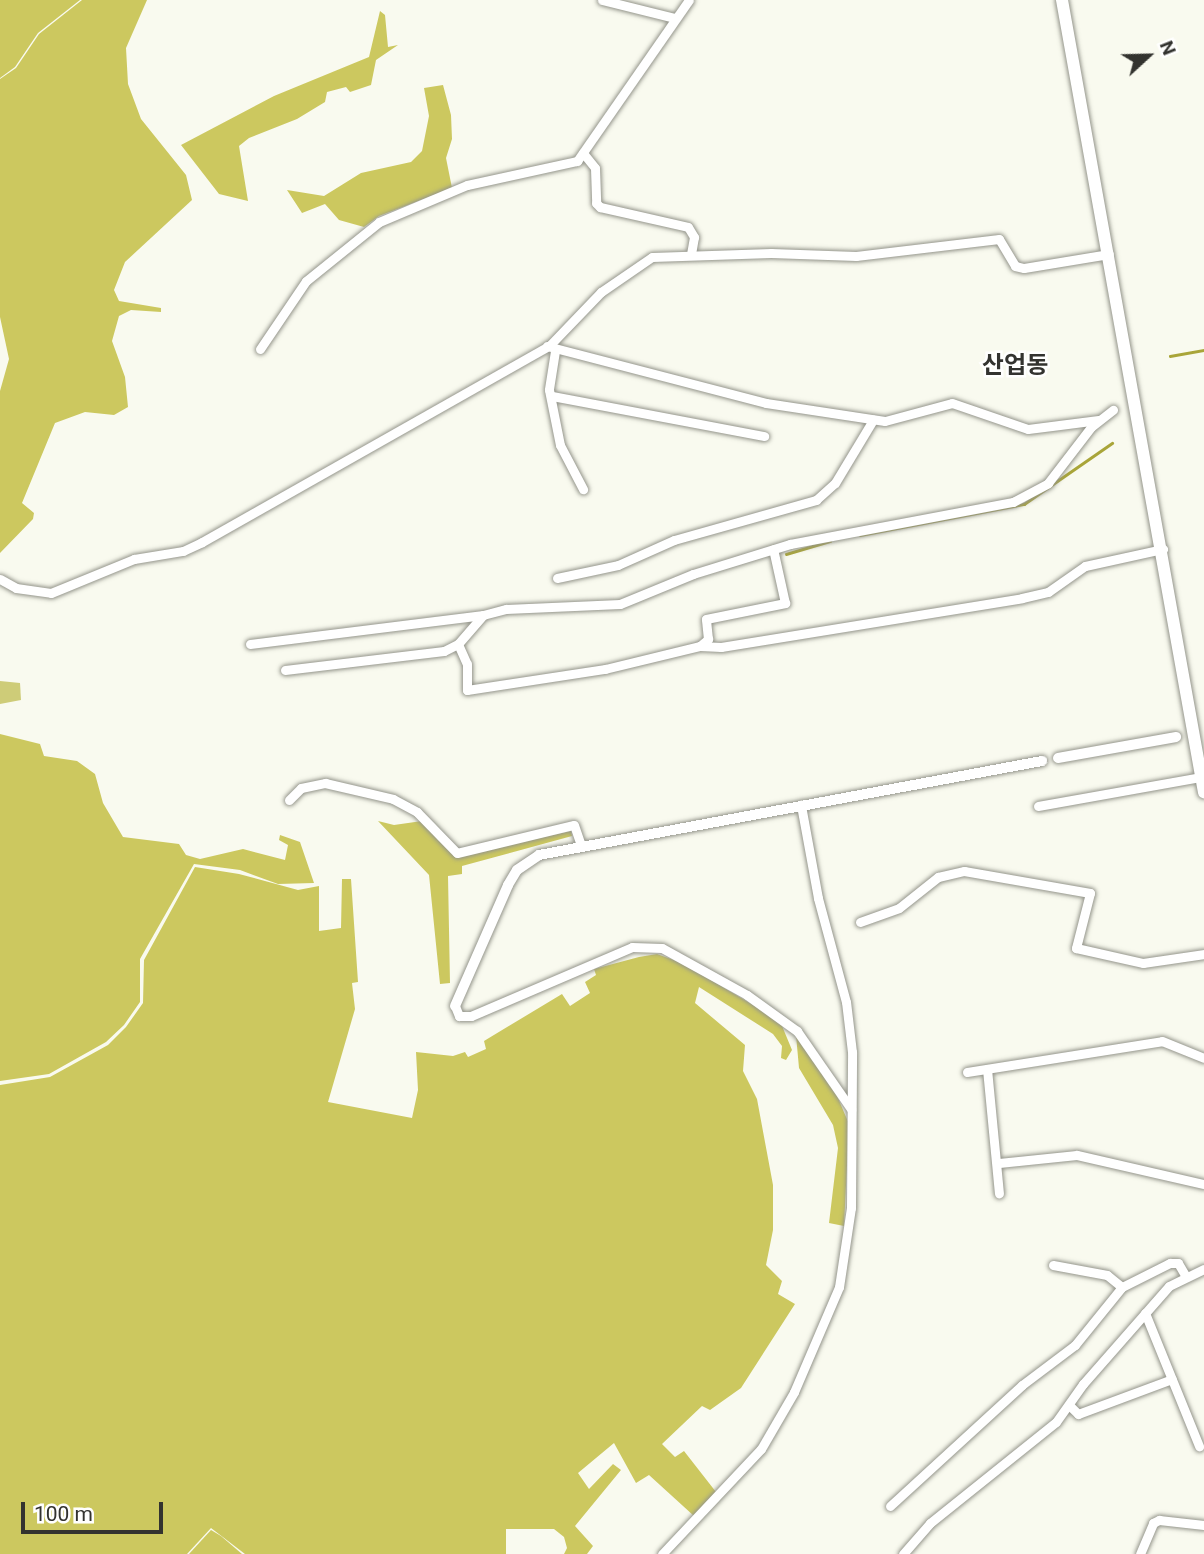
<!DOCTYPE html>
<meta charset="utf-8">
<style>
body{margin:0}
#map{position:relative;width:1204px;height:1554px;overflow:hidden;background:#f9faef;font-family:Roboto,"Noto Sans KR",sans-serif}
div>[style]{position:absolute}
.green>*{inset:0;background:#cecc78}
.forest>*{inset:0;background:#ccc85f}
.stream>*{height:2.5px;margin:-1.25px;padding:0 1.25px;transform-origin:1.25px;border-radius:1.25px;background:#a9a539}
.roads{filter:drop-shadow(0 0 2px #94958b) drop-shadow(0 0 2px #94958b)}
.minor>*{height:9px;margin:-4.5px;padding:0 4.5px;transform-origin:4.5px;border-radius:4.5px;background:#fff}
.tertiary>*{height:10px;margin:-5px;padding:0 5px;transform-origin:5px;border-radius:5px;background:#fff}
.secondary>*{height:12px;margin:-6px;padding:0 6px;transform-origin:6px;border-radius:6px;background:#fff}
span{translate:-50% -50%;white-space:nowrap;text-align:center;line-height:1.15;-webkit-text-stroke:5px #fffffe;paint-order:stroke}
.quarter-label{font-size:24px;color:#33332f;font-weight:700}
.north{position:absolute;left:1113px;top:21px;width:70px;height:70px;-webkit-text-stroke:5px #fffffe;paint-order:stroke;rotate:68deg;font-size:19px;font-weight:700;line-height:28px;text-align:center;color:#33332f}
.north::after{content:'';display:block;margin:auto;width:24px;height:32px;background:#33332f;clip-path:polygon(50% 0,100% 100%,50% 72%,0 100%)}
.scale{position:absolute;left:21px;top:1502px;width:142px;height:32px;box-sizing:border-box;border:4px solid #33332f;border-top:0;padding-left:9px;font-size:21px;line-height:24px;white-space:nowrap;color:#33332f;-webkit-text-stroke:5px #fffffe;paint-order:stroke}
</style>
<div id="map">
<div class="green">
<i style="clip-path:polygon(0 681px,20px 683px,21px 700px,0 704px)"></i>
</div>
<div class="forest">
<i style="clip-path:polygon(0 0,80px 0,38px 33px,15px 67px,0 78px)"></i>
<i style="clip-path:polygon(82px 0,147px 0,126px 48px,128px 84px,141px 119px,186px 175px,192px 200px,125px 262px,114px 290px,119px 301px,161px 308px,161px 312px,131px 310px,119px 316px,112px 341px,125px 377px,128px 407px,114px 415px,85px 412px,55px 423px,22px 503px,34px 513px,33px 519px,0 553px,0 391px,9px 359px,0 317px,0 79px,16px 68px,39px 34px)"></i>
<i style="clip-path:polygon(380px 11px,385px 15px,388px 47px,398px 45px,376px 60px,371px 85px,350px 92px,346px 87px,327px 92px,325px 102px,297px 119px,249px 138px,239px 146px,248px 201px,219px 194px,181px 145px,274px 96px,369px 57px)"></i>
<i style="clip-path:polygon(443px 85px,451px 115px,452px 139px,446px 158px,452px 188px,379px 216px,364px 227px,339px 220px,325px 204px,302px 213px,287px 190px,324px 196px,361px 173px,411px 162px,422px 151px,429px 116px,424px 88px)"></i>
<i style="clip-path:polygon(0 734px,40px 744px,44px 756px,77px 761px,95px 774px,103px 803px,123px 837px,179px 844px,186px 855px,200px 859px,243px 849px,285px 860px,288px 845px,279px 840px,280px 835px,300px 842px,314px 883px,278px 884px,240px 870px,194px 864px,140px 959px,140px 1002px,124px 1025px,106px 1042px,49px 1074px,0 1081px)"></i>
<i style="clip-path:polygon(378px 821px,394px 825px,422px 821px,456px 856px,571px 831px,572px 836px,462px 866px,462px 874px,448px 876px,450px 983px,440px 984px,429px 875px)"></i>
<i style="clip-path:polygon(195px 867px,239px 874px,298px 890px,319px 886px,319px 931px,341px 928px,342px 879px,351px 879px,358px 982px,352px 983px,355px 1009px,328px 1102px,412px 1118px,418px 1090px,416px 1052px,453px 1056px,465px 1052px,468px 1057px,486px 1049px,484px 1041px,562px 994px,570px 1006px,590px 993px,585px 982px,596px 975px,594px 969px,639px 957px,657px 954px,682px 963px,780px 1021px,792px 1050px,786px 1060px,781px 1058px,782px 1046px,773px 1034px,699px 987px,695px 1003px,745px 1045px,743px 1071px,757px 1099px,773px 1185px,773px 1230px,766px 1265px,782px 1281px,778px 1294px,795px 1304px,741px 1388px,710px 1410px,702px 1406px,662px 1444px,675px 1457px,684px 1451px,716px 1492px,694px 1516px,649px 1475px,636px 1483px,614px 1443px,578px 1473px,589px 1489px,613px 1464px,621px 1470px,575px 1526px,593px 1546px,587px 1554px,564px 1554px,567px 1548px,564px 1537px,554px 1529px,506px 1529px,506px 1554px,245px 1554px,211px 1528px,187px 1554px,0 1554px,0 1085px,50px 1077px,108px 1045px,126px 1027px,143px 1003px,144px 960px)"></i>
<i style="clip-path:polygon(796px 1035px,835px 1091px,849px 1124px,844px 1226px,829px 1223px,838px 1148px,833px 1125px,799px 1068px)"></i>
<i style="clip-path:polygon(211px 1530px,221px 1536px,242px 1554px,189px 1554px)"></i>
</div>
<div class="stream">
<i style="left:1170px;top:356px;width:35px;rotate:-10deg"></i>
<i style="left:860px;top:535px;width:167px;rotate:-10.7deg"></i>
<i style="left:1024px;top:504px;width:107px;rotate:-34.7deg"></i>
<i style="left:786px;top:554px;width:46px;rotate:-16.5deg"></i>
</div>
<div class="roads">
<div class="minor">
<i style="left:602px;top:0;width:75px;rotate:13.9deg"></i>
<i style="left:583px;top:153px;width:19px;rotate:51deg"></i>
<i style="left:595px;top:168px;width:35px;rotate:88deg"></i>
<i style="left:596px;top:203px;width:6px;rotate:45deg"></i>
<i style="left:600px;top:207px;width:90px;rotate:12.8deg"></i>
<i style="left:688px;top:227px;width:12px;rotate:59deg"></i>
<i style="left:694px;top:237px;width:17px;rotate:100deg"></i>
<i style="left:547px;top:346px;width:226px;rotate:14.6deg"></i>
<i style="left:766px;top:403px;width:120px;rotate:8.6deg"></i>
<i style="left:885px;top:421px;width:69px;rotate:-15deg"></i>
<i style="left:952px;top:403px;width:80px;rotate:18.9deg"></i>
<i style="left:1028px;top:429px;width:71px;rotate:-7.3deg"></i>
<i style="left:260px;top:349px;width:82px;rotate:-55.9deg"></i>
<i style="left:306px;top:281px;width:94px;rotate:-38.9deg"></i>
<i style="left:379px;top:222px;width:95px;rotate:-22.8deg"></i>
<i style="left:467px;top:185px;width:113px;rotate:-12.3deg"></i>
<i style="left:577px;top:161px;width:196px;rotate:-55.2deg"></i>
<i style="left:555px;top:351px;width:39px;rotate:99deg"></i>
<i style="left:549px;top:390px;width:56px;rotate:78.7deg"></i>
<i style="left:560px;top:445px;width:50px;rotate:62.4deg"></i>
<i style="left:552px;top:396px;width:216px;rotate:10.7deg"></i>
<i style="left:557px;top:578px;width:62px;rotate:-12deg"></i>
<i style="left:618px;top:565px;width:61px;rotate:-24.1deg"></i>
<i style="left:674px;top:540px;width:148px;rotate:-15.7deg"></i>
<i style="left:816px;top:500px;width:25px;rotate:-42deg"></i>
<i style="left:835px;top:483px;width:74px;rotate:-58.9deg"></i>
<i style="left:0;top:579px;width:18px;rotate:29deg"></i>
<i style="left:16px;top:588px;width:35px;rotate:8deg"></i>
<i style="left:51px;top:593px;width:90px;rotate:-22.3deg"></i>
<i style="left:134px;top:559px;width:50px;rotate:-9.3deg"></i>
<i style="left:183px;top:551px;width:21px;rotate:-25deg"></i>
<i style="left:202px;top:542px;width:400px;rotate:-29.5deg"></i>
<i style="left:550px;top:345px;width:74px;rotate:-46.1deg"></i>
<i style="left:601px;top:292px;width:62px;rotate:-34.5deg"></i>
<i style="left:652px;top:257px;width:119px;rotate:-1.9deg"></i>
<i style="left:771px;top:253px;width:85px;rotate:2deg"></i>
<i style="left:856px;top:256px;width:144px;rotate:-6.8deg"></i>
<i style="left:999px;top:239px;width:31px;rotate:59deg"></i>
<i style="left:1015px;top:266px;width:9px;rotate:13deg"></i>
<i style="left:1024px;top:268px;width:86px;rotate:-9.4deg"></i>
<i style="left:250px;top:644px;width:235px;rotate:-7.1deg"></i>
<i style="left:458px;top:644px;width:22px;rotate:66deg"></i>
<i style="left:467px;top:664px;width:26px;rotate:90deg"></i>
<i style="left:467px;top:690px;width:140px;rotate:-8.7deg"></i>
<i style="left:605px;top:669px;width:98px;rotate:-13.6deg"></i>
<i style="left:700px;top:646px;width:21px;rotate:3deg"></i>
<i style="left:721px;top:647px;width:305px;rotate:-9.2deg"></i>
<i style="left:1022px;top:598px;width:27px;rotate:-13deg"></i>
<i style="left:1048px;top:592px;width:45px;rotate:-35.1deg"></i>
<i style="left:1085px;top:566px;width:80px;rotate:-12.3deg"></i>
<i style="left:700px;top:646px;width:11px;rotate:-41deg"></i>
<i style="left:708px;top:639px;width:20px;rotate:-96deg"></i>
<i style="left:706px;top:619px;width:81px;rotate:-11.4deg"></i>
<i style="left:785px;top:603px;width:55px;rotate:-102.5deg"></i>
<i style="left:285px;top:670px;width:160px;rotate:-6.8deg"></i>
<i style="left:444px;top:651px;width:16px;rotate:-27deg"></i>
<i style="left:458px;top:644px;width:38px;rotate:-49deg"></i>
<i style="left:483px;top:615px;width:24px;rotate:-15deg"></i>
<i style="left:506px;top:609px;width:114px;rotate:-2.5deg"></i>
<i style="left:620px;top:604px;width:79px;rotate:-22.3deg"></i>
<i style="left:693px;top:574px;width:102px;rotate:-17.2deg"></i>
<i style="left:790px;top:544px;width:227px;rotate:-10.7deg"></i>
<i style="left:1013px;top:502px;width:40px;rotate:-28deg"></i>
<i style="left:1048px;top:483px;width:71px;rotate:-52.5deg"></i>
<i style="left:1091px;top:427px;width:28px;rotate:-38deg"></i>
<i style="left:289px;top:800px;width:17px;rotate:-45deg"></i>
<i style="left:301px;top:788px;width:25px;rotate:-12deg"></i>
<i style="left:325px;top:783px;width:70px;rotate:13.2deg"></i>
<i style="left:393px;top:799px;width:27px;rotate:28deg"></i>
<i style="left:417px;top:812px;width:57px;rotate:45.7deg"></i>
<i style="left:457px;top:853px;width:120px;rotate:-13.5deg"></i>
<i style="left:574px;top:825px;width:21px;rotate:71deg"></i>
<i style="left:1038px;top:806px;width:166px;rotate:-10.1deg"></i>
<i style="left:860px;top:922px;width:41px;rotate:-19.7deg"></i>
<i style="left:899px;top:908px;width:50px;rotate:-38.5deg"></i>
<i style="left:938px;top:877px;width:27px;rotate:-13deg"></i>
<i style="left:964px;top:871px;width:128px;rotate:9.9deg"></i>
<i style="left:1090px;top:893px;width:57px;rotate:104.3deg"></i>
<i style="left:1076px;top:948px;width:69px;rotate:12.6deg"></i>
<i style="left:1143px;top:963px;width:62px;rotate:-8.4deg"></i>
<i style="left:455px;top:1006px;width:11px;rotate:68deg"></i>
<i style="left:459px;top:1016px;width:12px"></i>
<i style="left:471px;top:1016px;width:175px;rotate:-23.2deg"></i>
<i style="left:632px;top:947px;width:30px;rotate:2deg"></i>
<i style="left:662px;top:948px;width:97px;rotate:28.9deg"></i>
<i style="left:747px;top:995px;width:62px;rotate:35.8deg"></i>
<i style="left:797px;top:1031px;width:95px;rotate:55.3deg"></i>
<i style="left:987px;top:1069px;width:125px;rotate:84.5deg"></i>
<i style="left:967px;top:1072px;width:197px;rotate:-9deg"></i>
<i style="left:1162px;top:1041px;width:45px;rotate:22deg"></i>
<i style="left:999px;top:1163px;width:78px;rotate:-5.9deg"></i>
<i style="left:1077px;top:1155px;width:130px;rotate:12.9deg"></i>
<i style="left:1053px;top:1265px;width:55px;rotate:10.5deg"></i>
<i style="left:1107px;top:1275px;width:19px;rotate:39deg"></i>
<i style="left:1145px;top:1313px;width:144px;rotate:67.9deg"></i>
<i style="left:1069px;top:1405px;width:13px;rotate:45deg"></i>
<i style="left:1078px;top:1414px;width:100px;rotate:-20.4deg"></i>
<i style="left:890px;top:1506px;width:179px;rotate:-42.5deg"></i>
<i style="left:1022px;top:1385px;width:66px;rotate:-37deg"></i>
<i style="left:1075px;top:1345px;width:75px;rotate:-51deg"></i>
<i style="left:1122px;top:1287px;width:54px;rotate:-26.6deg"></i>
<i style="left:1170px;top:1263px;width:8px"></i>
<i style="left:1178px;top:1263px;width:14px;rotate:60deg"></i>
<i style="left:662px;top:1554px;width:144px;rotate:-46.7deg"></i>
<i style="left:761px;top:1449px;width:66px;rotate:-59.9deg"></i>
<i style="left:794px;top:1392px;width:114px;rotate:-66.8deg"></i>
<i style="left:839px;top:1287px;width:80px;rotate:-81.4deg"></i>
<i style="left:851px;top:1208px;width:156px;rotate:-89.6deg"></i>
<i style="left:852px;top:1052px;width:50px;rotate:-96.8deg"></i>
<i style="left:846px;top:1002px;width:108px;rotate:-105.1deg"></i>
<i style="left:818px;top:898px;width:95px;rotate:-100.4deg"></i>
<i style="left:903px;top:1554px;width:41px;rotate:-48.9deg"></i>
<i style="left:930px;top:1523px;width:161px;rotate:-38.7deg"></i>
<i style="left:1056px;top:1422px;width:47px;rotate:-54.6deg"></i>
<i style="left:1083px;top:1384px;width:130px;rotate:-48.7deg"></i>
<i style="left:1169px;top:1286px;width:39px;rotate:-26deg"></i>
<i style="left:1140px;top:1554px;width:34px;rotate:-67deg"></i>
<i style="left:1153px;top:1523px;width:7px;rotate:-27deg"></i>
<i style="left:1159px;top:1520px;width:45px;rotate:6.3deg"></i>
</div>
<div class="tertiary">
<i style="left:1058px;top:758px;width:120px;rotate:-10.1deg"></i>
<i style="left:455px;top:1006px;width:132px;rotate:-66.3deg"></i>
<i style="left:508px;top:885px;width:17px;rotate:-59deg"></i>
<i style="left:517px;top:870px;width:27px;rotate:-34deg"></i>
<i style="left:539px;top:855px;width:512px;rotate:-10.59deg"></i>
</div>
<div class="secondary">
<i style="left:1062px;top:0;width:805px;rotate:79.84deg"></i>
</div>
</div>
<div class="quarter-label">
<span style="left:1015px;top:366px">산업동</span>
</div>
<div class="north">N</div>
<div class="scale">100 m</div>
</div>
